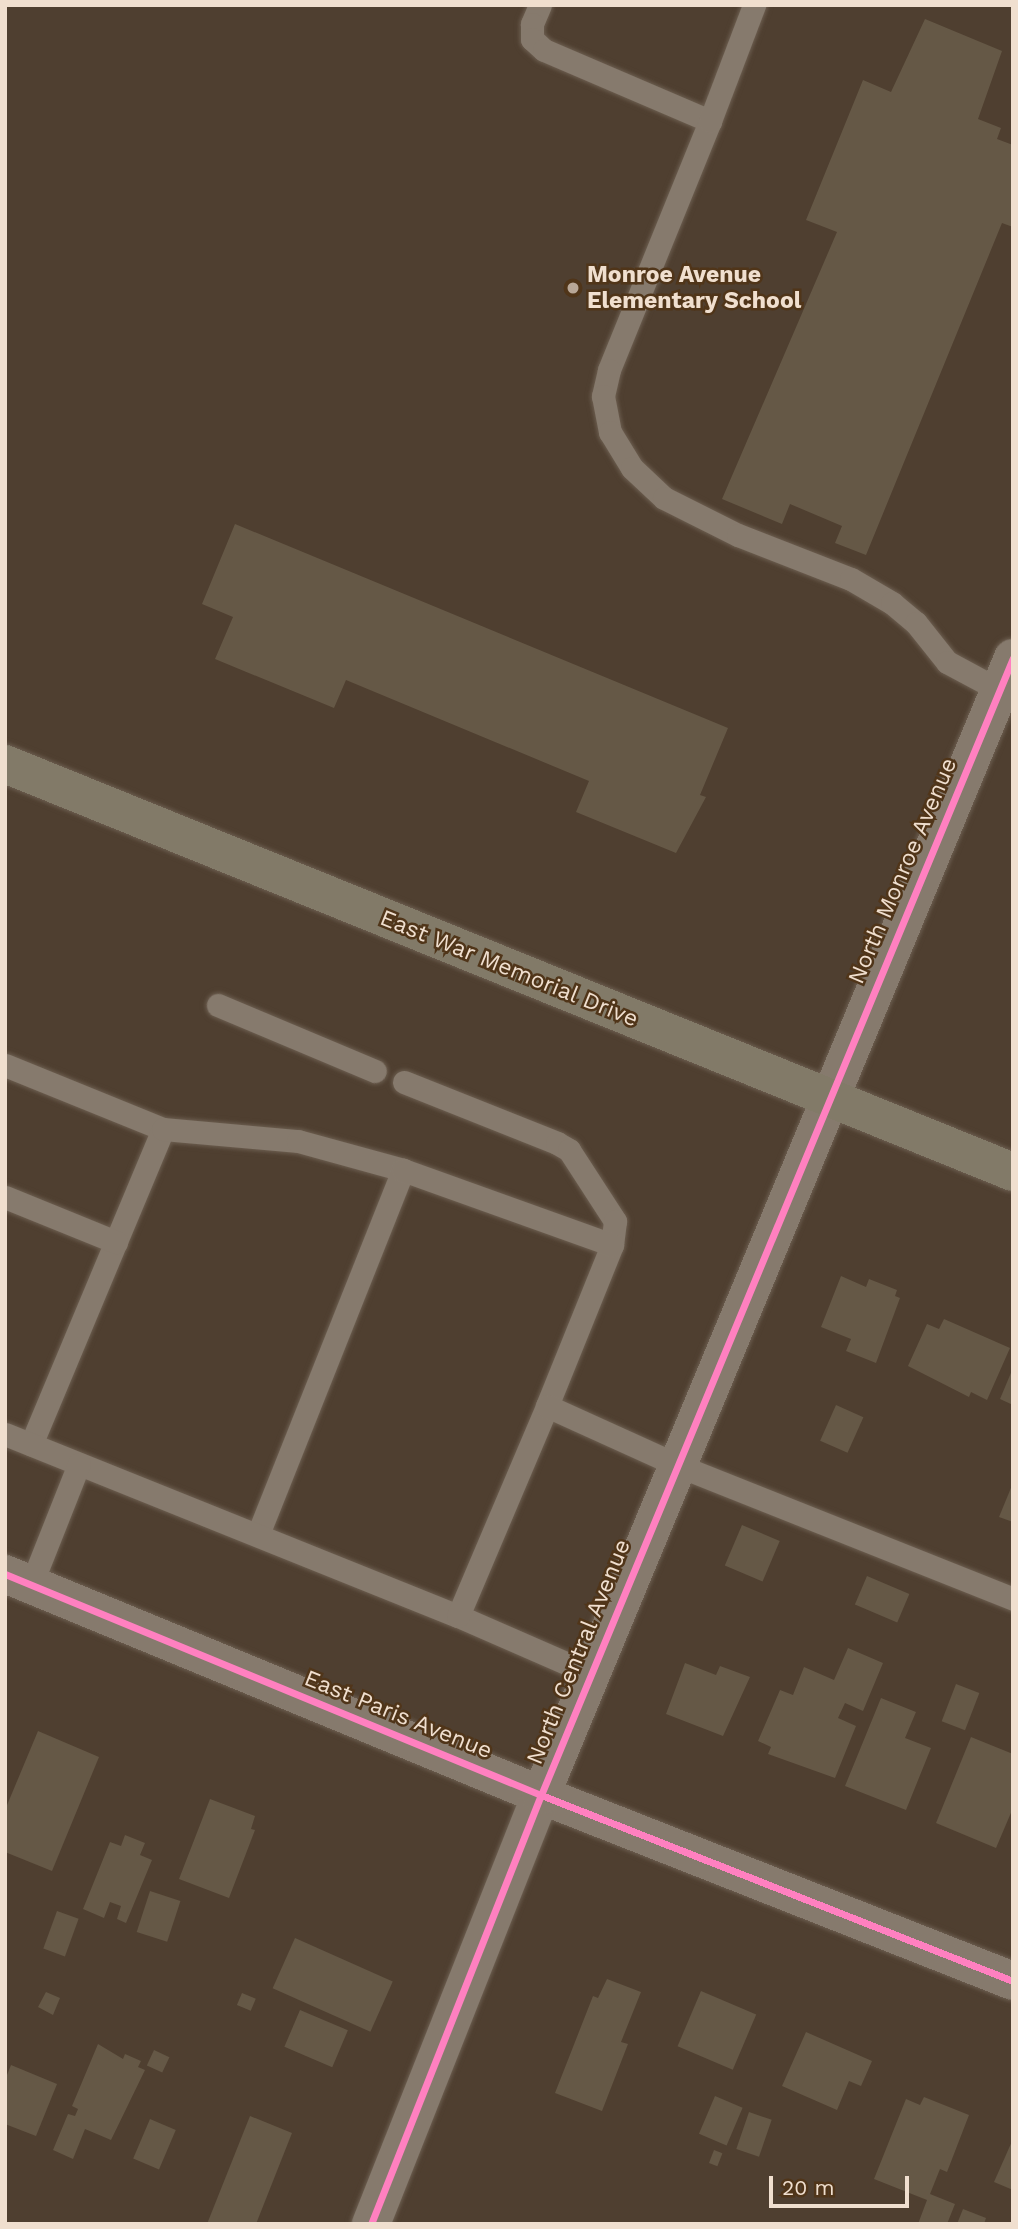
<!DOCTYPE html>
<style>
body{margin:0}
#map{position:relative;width:1018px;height:2229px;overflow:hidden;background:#4f3f30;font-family:"Work Sans",sans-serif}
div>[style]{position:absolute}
.building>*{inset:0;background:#655846;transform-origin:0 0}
.roads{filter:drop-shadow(0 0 2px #6c5e50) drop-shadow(0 0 2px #6c5e50)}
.service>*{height:23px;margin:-11.5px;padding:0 11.5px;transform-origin:11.5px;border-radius:11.5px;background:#867a6d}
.minor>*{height:38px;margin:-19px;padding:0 19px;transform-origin:19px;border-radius:19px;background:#867a6d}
.trunk>*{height:38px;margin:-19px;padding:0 19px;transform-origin:19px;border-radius:19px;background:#827a68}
.cycleway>*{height:7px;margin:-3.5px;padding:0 3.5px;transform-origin:3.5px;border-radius:3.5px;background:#ff80c0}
.dots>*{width:19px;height:19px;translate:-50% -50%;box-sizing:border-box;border:4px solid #503519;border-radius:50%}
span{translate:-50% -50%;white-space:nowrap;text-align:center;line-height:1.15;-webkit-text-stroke:5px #503519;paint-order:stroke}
.poi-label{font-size:23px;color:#f0dfcf;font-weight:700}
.left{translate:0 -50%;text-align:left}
.street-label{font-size:23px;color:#f0dfcf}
.frame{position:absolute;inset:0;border:7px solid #f0dfcf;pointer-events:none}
.scale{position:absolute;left:769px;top:2176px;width:140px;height:32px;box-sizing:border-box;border:4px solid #f0dfcf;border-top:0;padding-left:9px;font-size:21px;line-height:24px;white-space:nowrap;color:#f0dfcf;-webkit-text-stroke:5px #503519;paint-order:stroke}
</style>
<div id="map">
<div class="building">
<i style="clip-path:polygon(925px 19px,1002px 51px,978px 119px,1001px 128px,997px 139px,1013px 145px,1013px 227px,1002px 223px,866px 555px,835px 543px,842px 526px,790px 504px,782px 524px,722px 499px,837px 232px,806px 220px,863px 80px,891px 92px)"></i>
<i style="clip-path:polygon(235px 524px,728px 728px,700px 795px,706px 797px,676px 853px,576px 812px,589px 781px,346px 680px,334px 708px,215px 659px,233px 617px,202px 604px)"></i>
<i style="clip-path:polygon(841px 1276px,866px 1287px,869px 1279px,897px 1290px,895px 1296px,900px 1298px,876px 1363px,846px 1351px,851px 1339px,821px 1327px)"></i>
<i style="clip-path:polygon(944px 1319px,1010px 1348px,987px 1400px,971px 1392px,969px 1397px,908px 1366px,927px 1324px,939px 1329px)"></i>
<i style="clip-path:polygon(1013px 1368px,1013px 1405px,1000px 1399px)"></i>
<i style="left:836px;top:1405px;width:30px;height:39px;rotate:24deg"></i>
<i style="clip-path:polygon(1013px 1483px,1013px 1522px,999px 1517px)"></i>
<i style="left:742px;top:1525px;width:41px;height:44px;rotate:23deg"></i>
<i style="left:867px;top:1576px;width:46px;height:31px;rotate:23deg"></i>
<i style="clip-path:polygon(848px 1648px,883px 1663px,863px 1711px,845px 1703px,838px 1718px,856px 1726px,835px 1778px,768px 1754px,771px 1747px,758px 1741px,780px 1690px,793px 1695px,804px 1667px,834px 1680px)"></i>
<i style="clip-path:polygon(685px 1663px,716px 1675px,720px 1666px,750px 1677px,723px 1736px,666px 1714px)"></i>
<i style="left:956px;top:1684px;width:25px;height:40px;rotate:21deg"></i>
<i style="clip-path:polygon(881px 1698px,916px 1712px,905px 1738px,931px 1748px,906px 1810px,845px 1786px)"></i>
<i style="clip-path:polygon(38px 1731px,99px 1757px,52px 1871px,5px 1852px,5px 1810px)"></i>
<i style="clip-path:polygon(971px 1737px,1013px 1754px,1013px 1808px,996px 1848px,936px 1823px)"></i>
<i style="clip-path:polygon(210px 1799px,255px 1816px,251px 1829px,255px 1830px,229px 1898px,179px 1879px)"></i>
<i style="clip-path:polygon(125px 1835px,145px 1843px,140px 1855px,152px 1860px,126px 1923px,117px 1919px,121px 1906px,110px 1902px,104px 1918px,83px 1909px,110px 1842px,121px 1846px)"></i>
<i style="left:150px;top:1891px;width:32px;height:43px;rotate:18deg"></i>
<i style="left:57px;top:1911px;width:23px;height:40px;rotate:20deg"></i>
<i style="left:295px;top:1938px;width:107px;height:55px;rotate:24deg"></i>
<i style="clip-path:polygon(607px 1979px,641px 1992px,621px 2042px,628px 2044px,602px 2111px,555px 2093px,593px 1996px,598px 1998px)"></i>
<i style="left:701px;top:1991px;width:60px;height:60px;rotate:23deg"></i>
<i style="clip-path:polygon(46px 1992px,60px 1998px,53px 2015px,38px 2007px)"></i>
<i style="left:242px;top:1993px;width:15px;height:13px;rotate:23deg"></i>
<i style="left:300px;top:2010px;width:52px;height:40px;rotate:23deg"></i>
<i style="clip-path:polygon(806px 2032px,872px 2061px,861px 2086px,849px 2081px,837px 2110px,782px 2086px)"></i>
<i style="clip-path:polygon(98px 2044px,123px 2059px,125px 2054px,141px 2061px,138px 2067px,145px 2070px,111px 2140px,85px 2129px,73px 2159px,53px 2150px,68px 2114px,75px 2116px,78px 2109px,72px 2106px)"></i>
<i style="left:154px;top:2050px;width:17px;height:17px;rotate:25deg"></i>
<i style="clip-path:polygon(11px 2065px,57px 2084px,36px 2136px,5px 2124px,5px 2080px)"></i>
<i style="left:715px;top:2096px;width:30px;height:41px;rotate:23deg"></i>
<i style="clip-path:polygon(924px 2097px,969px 2115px,947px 2172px,940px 2169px,930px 2194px,955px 2204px,947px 2224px,918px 2224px,927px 2200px,874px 2179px,906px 2099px,920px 2105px)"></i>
<i style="left:749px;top:2112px;width:24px;height:39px;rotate:19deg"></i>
<i style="clip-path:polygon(250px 2116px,292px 2133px,256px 2224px,207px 2224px)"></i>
<i style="left:150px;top:2119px;width:28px;height:43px;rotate:23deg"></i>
<i style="clip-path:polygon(1013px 2139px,1013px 2190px,994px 2182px)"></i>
<i style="left:714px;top:2150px;width:9px;height:14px;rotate:21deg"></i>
<i style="clip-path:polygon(963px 2209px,986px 2218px,984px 2224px,957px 2224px)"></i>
</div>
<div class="roads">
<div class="service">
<i style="left:540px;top:5px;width:21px;rotate:113deg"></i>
<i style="left:532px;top:24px;width:15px;rotate:90deg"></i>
<i style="left:532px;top:39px;width:16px;rotate:43deg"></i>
<i style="left:544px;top:50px;width:181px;rotate:23.2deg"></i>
<i style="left:710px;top:121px;width:269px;rotate:112.1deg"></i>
<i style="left:609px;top:370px;width:27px;rotate:103deg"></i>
<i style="left:603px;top:396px;width:37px;rotate:79deg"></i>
<i style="left:610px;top:432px;width:42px;rotate:58.6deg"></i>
<i style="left:632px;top:468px;width:44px;rotate:43.2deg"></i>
<i style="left:664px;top:498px;width:83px;rotate:26.6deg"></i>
<i style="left:738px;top:535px;width:121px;rotate:21.3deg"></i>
<i style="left:851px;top:579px;width:48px;rotate:30.3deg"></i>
<i style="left:892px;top:603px;width:31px;rotate:40deg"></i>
<i style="left:916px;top:623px;width:50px;rotate:51.5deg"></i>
<i style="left:947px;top:662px;width:59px;rotate:28.3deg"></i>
<i style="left:710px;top:121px;width:124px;rotate:-69.2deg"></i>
<i style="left:218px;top:1005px;width:170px;rotate:22.8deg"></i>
<i style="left:5px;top:1065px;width:170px;rotate:22.1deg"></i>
<i style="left:163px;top:1129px;width:342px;rotate:112.7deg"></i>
<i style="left:404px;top:1082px;width:165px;rotate:21.7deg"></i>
<i style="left:557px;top:1143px;width:14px;rotate:30deg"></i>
<i style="left:569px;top:1150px;width:85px;rotate:57.1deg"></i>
<i style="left:615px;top:1221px;width:24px;rotate:97deg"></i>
<i style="left:612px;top:1245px;width:174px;rotate:112deg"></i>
<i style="left:163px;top:1129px;width:136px;rotate:5.1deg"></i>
<i style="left:298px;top:1141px;width:109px;rotate:15.4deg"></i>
<i style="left:403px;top:1170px;width:393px;rotate:111.7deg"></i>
<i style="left:403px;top:1170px;width:222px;rotate:19.7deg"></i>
<i style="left:5px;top:1197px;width:120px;rotate:22.1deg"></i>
<i style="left:5px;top:1434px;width:488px;rotate:21.9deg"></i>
<i style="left:31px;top:1585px;width:130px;rotate:-68.4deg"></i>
<i style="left:591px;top:1674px;width:145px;rotate:-156.4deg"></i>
<i style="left:458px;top:1616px;width:228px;rotate:-67deg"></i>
<i style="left:547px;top:1406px;width:143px;rotate:24.4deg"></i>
<i style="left:677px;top:1465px;width:362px;rotate:21.7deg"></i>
</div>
<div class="minor">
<i style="left:5px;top:1574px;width:580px;rotate:22.41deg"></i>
<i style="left:541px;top:1795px;width:507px;rotate:21.51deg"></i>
<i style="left:371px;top:2224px;width:461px;rotate:-68.4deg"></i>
<i style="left:541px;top:1795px;width:1231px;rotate:-67.46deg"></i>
</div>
<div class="trunk">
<i style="left:5px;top:764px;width:1087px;rotate:22.04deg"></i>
</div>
</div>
<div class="cycleway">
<i style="left:5px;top:1574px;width:580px;rotate:22.41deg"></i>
<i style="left:541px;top:1795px;width:507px;rotate:21.51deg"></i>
<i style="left:371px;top:2224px;width:461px;rotate:-68.4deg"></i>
<i style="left:541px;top:1795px;width:1231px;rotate:-67.46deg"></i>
</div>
<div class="dots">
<i style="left:573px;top:288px;background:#b8a797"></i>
</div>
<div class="poi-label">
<span class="left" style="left:587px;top:288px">Monroe Avenue<br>Elementary School</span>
</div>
<div class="street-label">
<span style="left:903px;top:871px;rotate:-67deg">North Monroe Avenue</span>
<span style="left:509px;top:969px;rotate:22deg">East War Memorial Drive</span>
<span style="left:579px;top:1652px;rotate:-68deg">North Central Avenue</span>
<span style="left:398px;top:1715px;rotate:22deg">East Paris Avenue</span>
</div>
<div class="frame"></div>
<div class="scale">20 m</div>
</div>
